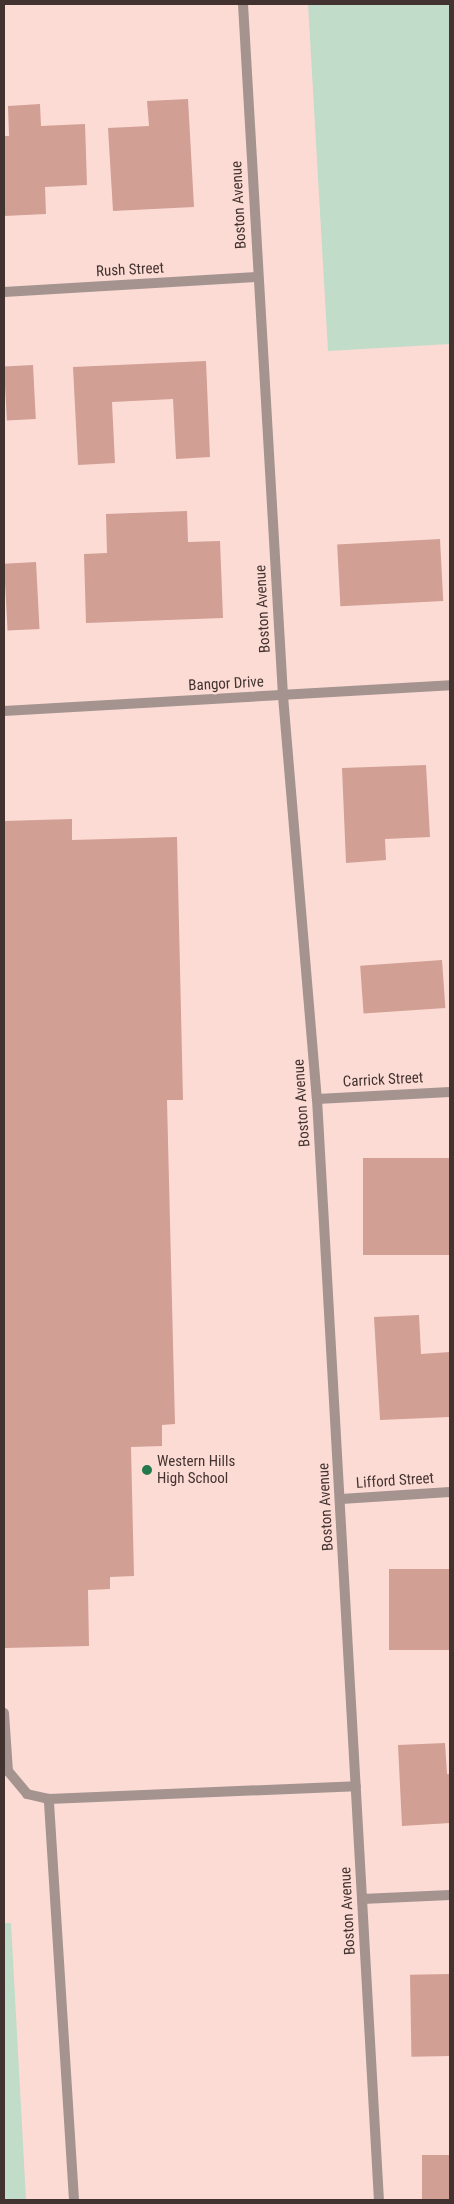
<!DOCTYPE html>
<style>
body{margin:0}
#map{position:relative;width:454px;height:2204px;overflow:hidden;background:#fcdbd4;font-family:"Roboto Condensed",sans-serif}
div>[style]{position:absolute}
.green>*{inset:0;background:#c1dcc9}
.building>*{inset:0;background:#d19f94;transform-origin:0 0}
.service>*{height:10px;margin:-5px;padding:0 5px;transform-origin:5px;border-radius:5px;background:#a4938f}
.minor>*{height:10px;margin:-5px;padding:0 5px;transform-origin:5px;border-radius:5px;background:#a4938f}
.tertiary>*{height:10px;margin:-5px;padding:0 5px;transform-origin:5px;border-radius:5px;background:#a4938f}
.dots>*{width:14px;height:14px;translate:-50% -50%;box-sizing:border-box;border:2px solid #fcdbd4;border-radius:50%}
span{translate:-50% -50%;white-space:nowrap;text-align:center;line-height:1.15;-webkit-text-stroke:4.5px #fcdbd4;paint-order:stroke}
.street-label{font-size:15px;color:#433330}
.poi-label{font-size:15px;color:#433330}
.left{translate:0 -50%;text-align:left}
.frame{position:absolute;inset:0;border:5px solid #433330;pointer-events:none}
</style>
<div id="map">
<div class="green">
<i style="clip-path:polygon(308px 4px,450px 4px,450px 344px,328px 351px)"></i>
<i style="clip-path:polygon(4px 1923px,11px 1923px,26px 2200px,4px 2200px)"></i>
</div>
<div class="building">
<i style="clip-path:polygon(188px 99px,194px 207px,113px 211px,108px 128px,149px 126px,147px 101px)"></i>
<i style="clip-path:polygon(40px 104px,41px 126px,85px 124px,87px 185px,45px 187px,46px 214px,4px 216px,4px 136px,9px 136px,8px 106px)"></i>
<i style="clip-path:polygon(206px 361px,210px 457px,176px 459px,173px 399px,112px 402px,115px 463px,78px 465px,73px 367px)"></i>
<i style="left:33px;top:365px;width:54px;height:29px;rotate:87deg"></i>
<i style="clip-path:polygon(187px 511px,188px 542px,220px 541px,223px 618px,86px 623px,84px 554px,107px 553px,106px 514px)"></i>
<i style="left:440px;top:539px;width:62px;height:103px;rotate:87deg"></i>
<i style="left:36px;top:562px;width:67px;height:32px;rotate:87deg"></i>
<i style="clip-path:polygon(426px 765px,430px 837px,385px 839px,386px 860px,346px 863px,342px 768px)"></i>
<i style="clip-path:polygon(72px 819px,72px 840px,177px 837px,183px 1100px,167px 1100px,175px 1424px,162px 1425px,162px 1446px,131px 1447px,134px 1576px,110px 1577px,110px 1589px,88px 1590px,89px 1646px,4px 1648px,4px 821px)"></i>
<i style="left:442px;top:960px;width:48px;height:82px;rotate:86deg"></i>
<i style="left:450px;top:1158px;width:97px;height:87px;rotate:90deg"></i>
<i style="clip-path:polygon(419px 1315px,421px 1354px,450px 1352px,450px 1417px,380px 1420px,374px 1317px)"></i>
<i style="left:450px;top:1569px;width:81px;height:61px;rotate:90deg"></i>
<i style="clip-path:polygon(445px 1743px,447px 1774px,450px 1774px,450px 1823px,402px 1826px,398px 1745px)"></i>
<i style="left:449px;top:1974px;width:82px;height:39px;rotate:89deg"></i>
<i style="left:450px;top:2155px;width:45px;height:28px;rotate:90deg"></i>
</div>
<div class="service">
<i style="left:4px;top:1713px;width:58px;rotate:86.1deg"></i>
<i style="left:8px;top:1771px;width:30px;rotate:50deg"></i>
<i style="left:27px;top:1794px;width:23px;rotate:13deg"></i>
<i style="left:74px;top:2200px;width:402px;rotate:-93.6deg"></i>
<i style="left:49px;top:1799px;width:307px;rotate:-2.4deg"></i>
</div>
<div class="minor">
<i style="left:243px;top:4px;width:693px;rotate:86.69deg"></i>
<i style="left:283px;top:696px;width:404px;rotate:85.2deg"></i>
<i style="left:317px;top:1099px;width:1103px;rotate:86.78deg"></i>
<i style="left:4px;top:292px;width:254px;rotate:-3.4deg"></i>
<i style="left:317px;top:1099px;width:133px;rotate:-3deg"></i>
<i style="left:341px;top:1499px;width:109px;rotate:-3.7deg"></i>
<i style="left:362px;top:1899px;width:88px;rotate:-2.6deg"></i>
</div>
<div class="tertiary">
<i style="left:4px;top:711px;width:447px;rotate:-3.3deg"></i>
</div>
<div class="dots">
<i style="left:147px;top:1470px;background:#24794c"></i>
</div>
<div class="street-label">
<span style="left:239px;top:205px;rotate:-93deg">Boston Avenue</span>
<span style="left:130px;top:270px;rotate:-3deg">Rush Street</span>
<span style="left:263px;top:609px;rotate:-93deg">Boston Avenue</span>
<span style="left:226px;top:684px;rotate:-3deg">Bangor Drive</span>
<span style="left:383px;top:1080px;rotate:-3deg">Carrick Street</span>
<span style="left:302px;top:1103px;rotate:-94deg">Boston Avenue</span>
<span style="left:395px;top:1481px;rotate:-4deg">Lifford Street</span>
<span style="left:326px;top:1507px;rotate:-93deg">Boston Avenue</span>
<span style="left:348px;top:1911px;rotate:-93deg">Boston Avenue</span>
</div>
<div class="poi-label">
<span class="left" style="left:157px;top:1470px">Western Hills<br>High School</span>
</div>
<div class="frame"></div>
</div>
